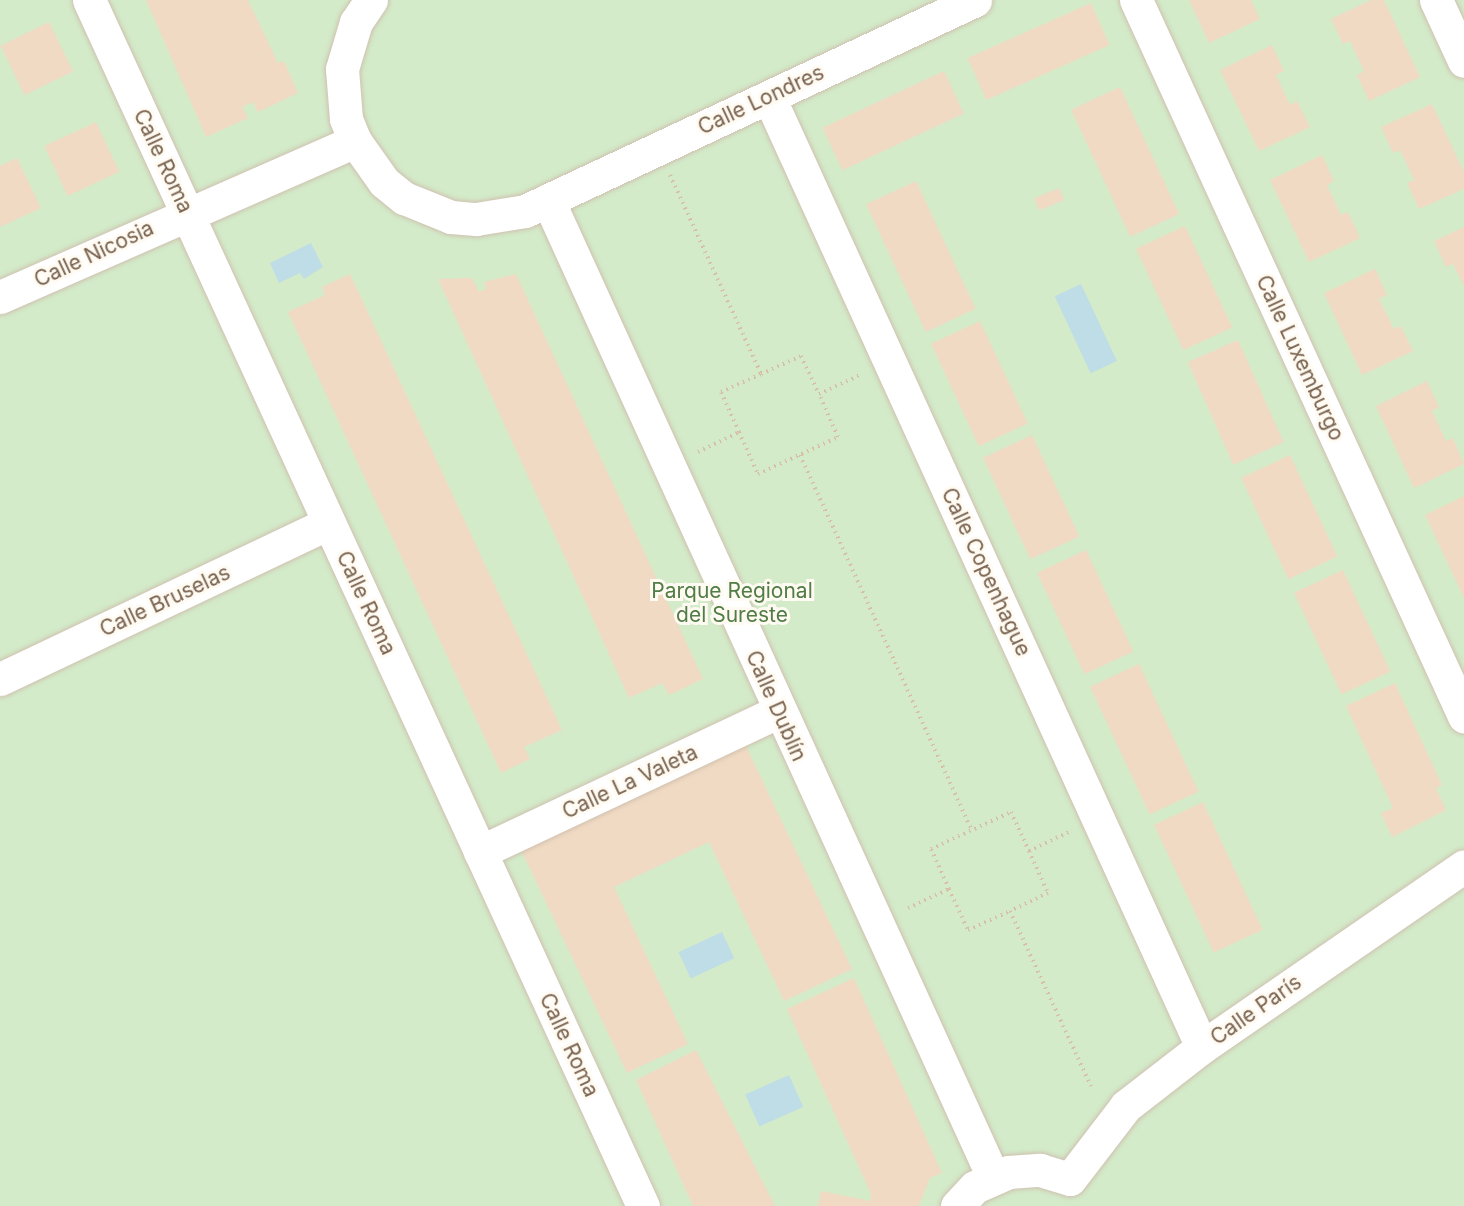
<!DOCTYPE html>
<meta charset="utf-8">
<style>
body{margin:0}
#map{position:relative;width:1464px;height:1206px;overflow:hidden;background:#fcf7eb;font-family:Inter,sans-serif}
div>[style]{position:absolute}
.green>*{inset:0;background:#d3ebc9;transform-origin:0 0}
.water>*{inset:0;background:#bfdde6;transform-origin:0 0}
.building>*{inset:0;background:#f1dac3;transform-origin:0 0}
.path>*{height:4px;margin-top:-2px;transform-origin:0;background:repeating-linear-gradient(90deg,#d7bea6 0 1.5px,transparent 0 6px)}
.roads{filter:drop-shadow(0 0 2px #cfc1b0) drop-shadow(0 0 2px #cfc1b0)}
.street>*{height:33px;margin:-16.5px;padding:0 16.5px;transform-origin:16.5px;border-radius:16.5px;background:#fff}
span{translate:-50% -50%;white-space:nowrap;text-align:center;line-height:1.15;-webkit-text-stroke:6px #fffbf2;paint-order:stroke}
.street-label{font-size:21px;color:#78614e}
.park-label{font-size:21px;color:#517d46}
</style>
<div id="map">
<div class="green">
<i style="left:0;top:0;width:1464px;height:1206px"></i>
</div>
<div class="water">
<i style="clip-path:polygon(311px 243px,323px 267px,304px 279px,300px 273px,279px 283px,270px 263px)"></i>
<i style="left:1081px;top:284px;width:85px;height:29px;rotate:65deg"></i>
<i style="left:722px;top:932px;width:29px;height:48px;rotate:65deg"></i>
<i style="left:789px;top:1075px;width:35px;height:48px;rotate:66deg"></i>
</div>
<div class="building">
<i style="clip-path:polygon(146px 0,248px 0,278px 63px,284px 61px,298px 93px,258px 112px,253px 102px,242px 107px,248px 118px,206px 137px)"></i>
<i style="clip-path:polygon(1189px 0,1251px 0,1260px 19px,1209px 43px)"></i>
<i style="clip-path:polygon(1371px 0,1384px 0,1420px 77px,1369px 101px,1357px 75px,1364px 71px,1350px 41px,1343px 44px,1331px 19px)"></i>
<i style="left:1091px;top:3px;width:46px;height:135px;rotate:66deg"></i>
<i style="left:49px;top:22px;width:55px;height:54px;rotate:64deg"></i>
<i style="clip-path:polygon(1272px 45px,1284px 71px,1276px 75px,1290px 105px,1297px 101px,1310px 127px,1259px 151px,1220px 70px)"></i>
<i style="left:944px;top:71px;width:47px;height:134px;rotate:65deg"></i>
<i style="left:1120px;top:87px;width:140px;height:54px;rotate:65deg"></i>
<i style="clip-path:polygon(1432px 104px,1464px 172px,1464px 189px,1419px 209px,1407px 183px,1414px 180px,1400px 150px,1393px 153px,1381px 127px)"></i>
<i style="left:96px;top:122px;width:55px;height:57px;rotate:65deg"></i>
<i style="clip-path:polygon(1322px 155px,1334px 181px,1327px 185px,1341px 215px,1348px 212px,1360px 238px,1309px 262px,1270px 180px)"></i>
<i style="clip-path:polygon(17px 158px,41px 208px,0 227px,0 166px)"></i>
<i style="left:916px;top:181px;width:141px;height:55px;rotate:65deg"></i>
<i style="left:1059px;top:188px;width:13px;height:27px;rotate:67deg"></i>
<i style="left:1185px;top:226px;width:112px;height:54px;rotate:65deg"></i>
<i style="clip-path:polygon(1464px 227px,1464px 286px,1453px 264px,1446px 267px,1434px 241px)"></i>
<i style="clip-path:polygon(1375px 269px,1387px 295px,1379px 299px,1394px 329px,1401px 326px,1413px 351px,1362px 375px,1324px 293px)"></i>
<i style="clip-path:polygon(350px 274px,562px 730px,524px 747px,530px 759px,501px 773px,288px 312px,325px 295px,322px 287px)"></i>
<i style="clip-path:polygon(516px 274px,703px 679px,669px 695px,662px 683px,629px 698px,438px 279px,472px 278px,479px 292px,486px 289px,484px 282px)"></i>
<i style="left:980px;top:321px;width:113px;height:54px;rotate:65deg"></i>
<i style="left:1238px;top:340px;width:112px;height:55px;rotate:66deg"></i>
<i style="clip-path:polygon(1427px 381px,1439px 407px,1432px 411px,1446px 441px,1453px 438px,1464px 464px,1414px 488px,1376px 406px)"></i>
<i style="left:1032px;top:435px;width:112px;height:54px;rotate:65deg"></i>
<i style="left:1290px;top:455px;width:112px;height:54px;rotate:65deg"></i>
<i style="clip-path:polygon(1464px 496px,1464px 598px,1425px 515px)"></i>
<i style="left:1086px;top:550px;width:112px;height:54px;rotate:65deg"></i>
<i style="left:1343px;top:570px;width:112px;height:54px;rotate:65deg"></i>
<i style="left:1139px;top:664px;width:141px;height:54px;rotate:65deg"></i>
<i style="clip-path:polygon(1395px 683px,1442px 785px,1436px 788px,1446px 810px,1392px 837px,1381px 813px,1393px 808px,1346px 706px)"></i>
<i style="clip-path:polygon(745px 744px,852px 969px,784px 1001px,709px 842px,614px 887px,688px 1044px,627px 1073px,521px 850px)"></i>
<i style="left:1203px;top:802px;width:141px;height:54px;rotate:65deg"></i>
<i style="clip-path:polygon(854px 978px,942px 1173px,930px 1178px,919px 1206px,818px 1206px,821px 1191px,870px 1201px,871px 1194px,787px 1009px)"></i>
<i style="clip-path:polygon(696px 1050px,775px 1206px,693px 1206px,636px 1080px)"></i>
</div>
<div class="path">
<i style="left:670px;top:175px;width:219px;rotate:65.4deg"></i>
<i style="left:761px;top:374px;width:44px;rotate:-24.2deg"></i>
<i style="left:801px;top:356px;width:42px;rotate:64.7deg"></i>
<i style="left:819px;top:394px;width:47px;rotate:-24.9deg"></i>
<i style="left:739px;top:432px;width:44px;rotate:-114.2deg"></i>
<i style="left:721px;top:392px;width:44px;rotate:-24.2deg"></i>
<i style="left:698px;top:452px;width:46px;rotate:-26deg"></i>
<i style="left:739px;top:432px;width:46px;rotate:65.7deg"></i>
<i style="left:758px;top:474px;width:88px;rotate:-24.8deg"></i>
<i style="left:838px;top:437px;width:47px;rotate:-113.8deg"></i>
<i style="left:800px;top:455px;width:413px;rotate:65.4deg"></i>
<i style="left:1029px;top:851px;width:46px;rotate:65.7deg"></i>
<i style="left:1048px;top:893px;width:42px;rotate:154.7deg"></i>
<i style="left:1010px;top:911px;width:193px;rotate:65.2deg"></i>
<i style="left:949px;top:889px;width:44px;rotate:-114.2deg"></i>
<i style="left:931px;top:849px;width:88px;rotate:-24.8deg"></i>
<i style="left:1011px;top:812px;width:43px;rotate:65.2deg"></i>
<i style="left:1029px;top:851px;width:47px;rotate:-25.5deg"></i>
<i style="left:908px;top:908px;width:45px;rotate:-24.9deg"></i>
<i style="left:949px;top:889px;width:45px;rotate:65.1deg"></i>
<i style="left:968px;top:930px;width:46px;rotate:-24.3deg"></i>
</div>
<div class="roads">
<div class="street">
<i style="left:89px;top:0;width:1327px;rotate:65.33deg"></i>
<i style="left:371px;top:0;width:27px;rotate:124deg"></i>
<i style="left:356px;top:22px;width:49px;rotate:106.6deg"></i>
<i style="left:342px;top:69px;width:50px;rotate:85.4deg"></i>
<i style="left:346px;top:119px;width:24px;rotate:68deg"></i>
<i style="left:355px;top:141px;width:50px;rotate:54.7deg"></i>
<i style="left:384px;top:182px;width:26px;rotate:39deg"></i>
<i style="left:404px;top:198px;width:51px;rotate:22deg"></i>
<i style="left:451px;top:217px;width:25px;rotate:5deg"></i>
<i style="left:476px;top:219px;width:50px;rotate:-9.3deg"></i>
<i style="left:525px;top:211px;width:497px;rotate:-25.1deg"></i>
<i style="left:1136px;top:0;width:788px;rotate:65.39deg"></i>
<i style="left:1436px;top:0;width:67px;rotate:65.3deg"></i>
<i style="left:769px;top:97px;width:1044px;rotate:65.5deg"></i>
<i style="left:548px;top:200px;width:1074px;rotate:65.51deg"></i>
<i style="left:0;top:297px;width:388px;rotate:-23.7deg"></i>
<i style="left:0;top:679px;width:364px;rotate:-25.4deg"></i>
<i style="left:480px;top:852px;width:331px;rotate:-25.2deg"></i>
<i style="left:957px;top:1206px;width:26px;rotate:-47deg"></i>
<i style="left:975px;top:1187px;width:36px;rotate:-24deg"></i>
<i style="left:1008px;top:1172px;width:32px;rotate:-4deg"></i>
<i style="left:1040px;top:1170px;width:31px;rotate:17deg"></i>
<i style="left:1070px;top:1179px;width:92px;rotate:-52.5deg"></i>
<i style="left:1126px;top:1106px;width:96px;rotate:-37.8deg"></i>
<i style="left:1202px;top:1047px;width:318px;rotate:-34.6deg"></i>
</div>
</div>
<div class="street-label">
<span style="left:761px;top:100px;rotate:-25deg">Calle Londres</span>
<span style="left:163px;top:161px;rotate:65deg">Calle Roma</span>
<span style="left:94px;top:254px;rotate:-25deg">Calle Nicosia</span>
<span style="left:1300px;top:358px;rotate:65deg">Calle Luxemburgo</span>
<span style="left:986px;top:572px;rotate:65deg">Calle Copenhague</span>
<span style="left:165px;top:601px;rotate:-25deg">Calle Bruselas</span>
<span style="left:366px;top:603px;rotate:65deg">Calle Roma</span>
<span style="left:776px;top:706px;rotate:66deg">Calle Dublín</span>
<span style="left:630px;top:782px;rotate:-25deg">Calle La Valeta</span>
<span style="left:1256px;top:1010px;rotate:-35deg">Calle París</span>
<span style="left:569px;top:1045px;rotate:65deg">Calle Roma</span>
</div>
<div class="park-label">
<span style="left:732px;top:603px">Parque Regional<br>del Sureste</span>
</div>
</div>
